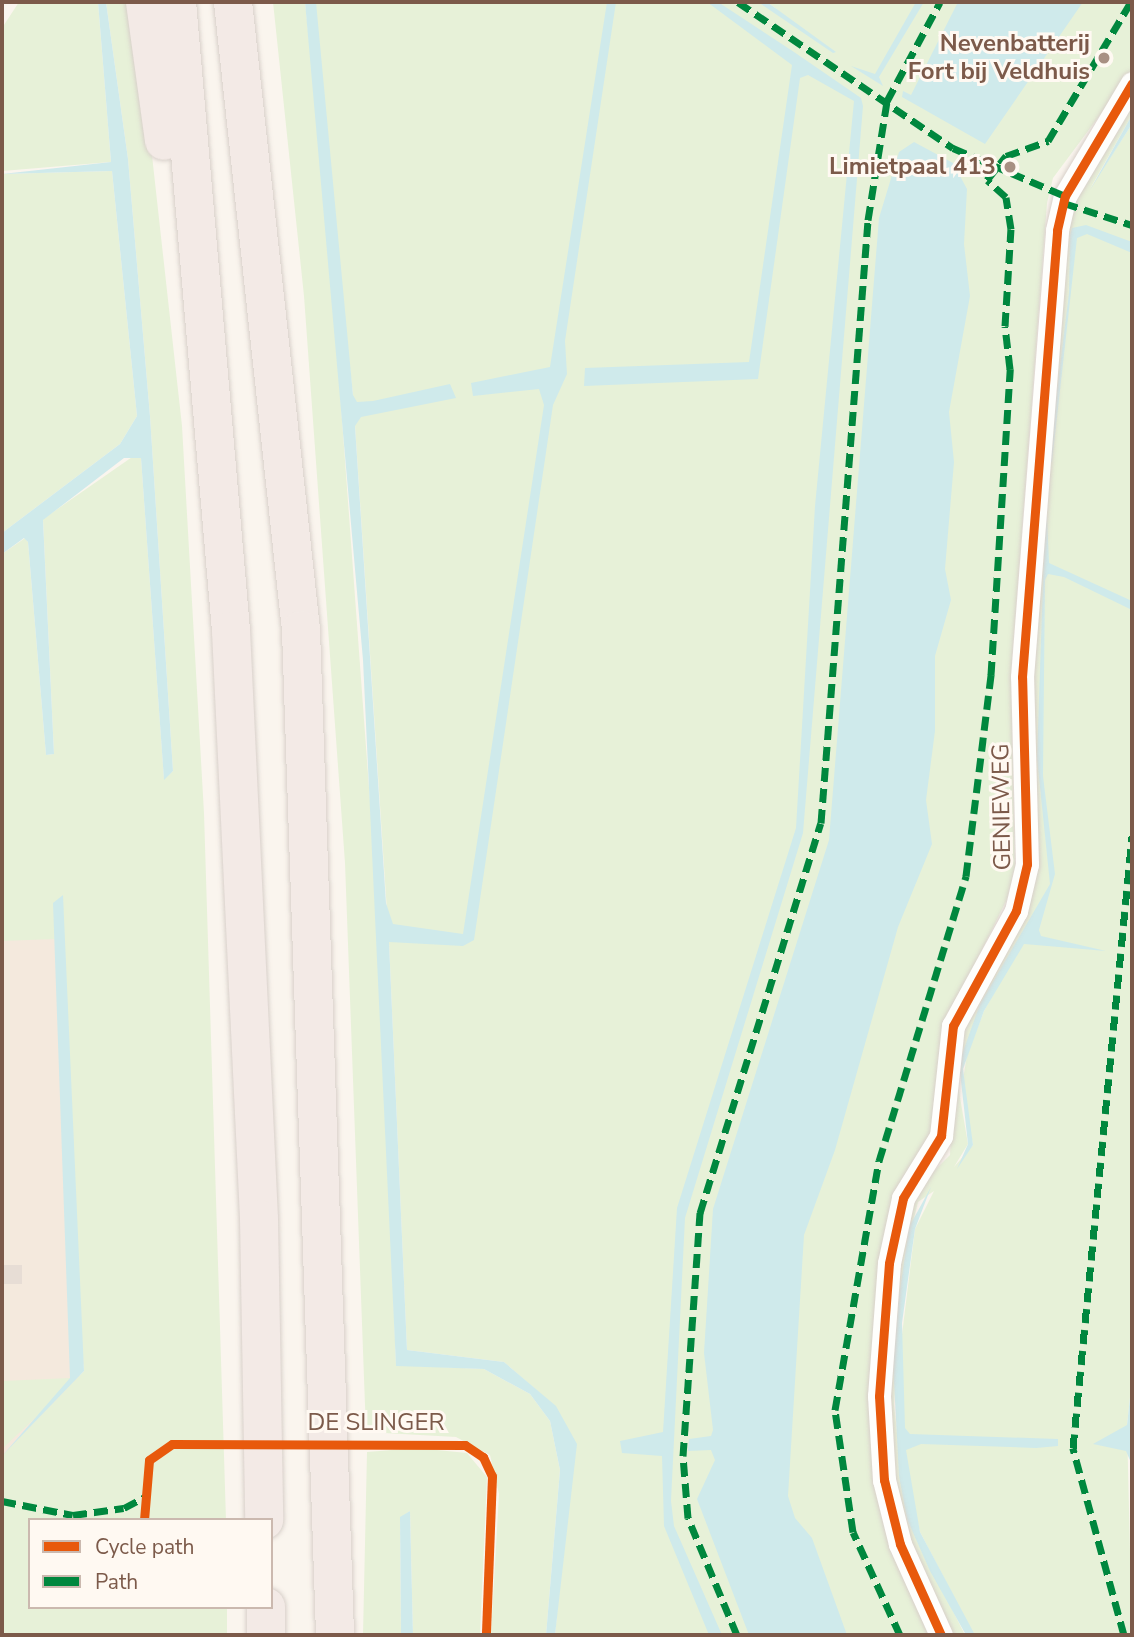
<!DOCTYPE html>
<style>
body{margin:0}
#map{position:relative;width:1134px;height:1637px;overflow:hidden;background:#faf5ee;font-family:"Nunito Sans",sans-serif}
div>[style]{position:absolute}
.residential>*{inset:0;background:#f4e9dd}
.green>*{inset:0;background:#e7f1d8}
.water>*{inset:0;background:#cfeaeb}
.building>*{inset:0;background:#e7ddd5;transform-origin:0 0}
.roads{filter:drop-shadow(0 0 2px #d8d0ca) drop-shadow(0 0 2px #d8d0ca)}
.minor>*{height:23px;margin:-11.5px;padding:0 11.5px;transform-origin:11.5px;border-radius:11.5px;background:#fefefc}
.motorway>*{height:38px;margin:-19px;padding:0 19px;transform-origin:19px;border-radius:19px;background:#f3eae6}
.quiet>*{height:7px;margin-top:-3.5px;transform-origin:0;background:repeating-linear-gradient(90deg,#00873e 0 14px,transparent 0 21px)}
.cycleway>*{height:9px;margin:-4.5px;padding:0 4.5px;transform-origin:4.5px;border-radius:4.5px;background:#e8590c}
.dots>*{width:19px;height:19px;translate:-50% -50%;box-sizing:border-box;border:4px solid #fff9f2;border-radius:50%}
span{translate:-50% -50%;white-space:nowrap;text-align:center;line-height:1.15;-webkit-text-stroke:6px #fff9f2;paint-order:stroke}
.poi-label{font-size:24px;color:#7c5a4a;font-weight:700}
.right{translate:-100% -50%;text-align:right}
.street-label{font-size:24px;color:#7c5a4a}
.frame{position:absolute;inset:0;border:4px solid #7c5a4a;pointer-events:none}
.legend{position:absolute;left:28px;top:1518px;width:245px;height:91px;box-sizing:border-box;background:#fff9f2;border:2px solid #cbb9af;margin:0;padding:9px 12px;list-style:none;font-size:21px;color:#7c5a4a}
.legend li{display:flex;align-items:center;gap:14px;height:35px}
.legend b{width:35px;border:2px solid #cbb9af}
</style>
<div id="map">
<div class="residential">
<i style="clip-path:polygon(2px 768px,158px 1148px,30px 1520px,30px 1607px,2px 1635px)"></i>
</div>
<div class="green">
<i style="clip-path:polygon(19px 2px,98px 2px,111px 162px,2px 171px,2px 28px)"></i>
<i style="clip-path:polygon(106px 2px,135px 2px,182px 426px,204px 813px,226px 1520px,30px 1520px,30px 1607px,227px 1607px,227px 1635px,2px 1635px,2px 1456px,84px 1371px,53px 903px,55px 939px,2px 941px,2px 554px,25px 538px,28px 542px,46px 755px,54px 754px,43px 519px,135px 455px,141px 458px,164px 779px,173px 771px,150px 416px,128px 159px)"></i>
<i style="clip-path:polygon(273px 2px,305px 2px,327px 215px,379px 924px,396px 1365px,484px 1369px,530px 1394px,550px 1421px,560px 1470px,546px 1635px,491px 1635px,499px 1494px,490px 1455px,456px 1437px,366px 1432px,345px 863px,304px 296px)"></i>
<i style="clip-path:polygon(309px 2px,764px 2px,778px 10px,767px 2px,1132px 2px,1132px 72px,1053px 178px,1047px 203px,1011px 673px,1015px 867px,1007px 899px,946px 1023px,935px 1124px,904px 1181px,872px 1441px,933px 1635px,555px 1635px,571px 1467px,556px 1407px,504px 1362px,407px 1350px,389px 942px,353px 395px)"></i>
<i style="clip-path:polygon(evenodd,1132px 97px,1132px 115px,1090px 189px,1132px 124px,1132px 1379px,1127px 1425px,1132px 1635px,974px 1635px,920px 1532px,905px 1468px,899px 1359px,915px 1229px,934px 1191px,918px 1202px,905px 1255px,894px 1405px,907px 1519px,965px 1635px,948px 1635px,904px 1538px,887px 1424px,895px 1251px,920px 1185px,950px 1155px,956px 1042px,1030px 895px,1027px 746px,1063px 224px,1132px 97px,1039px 912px,984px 1011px,967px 1055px,962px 1086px,973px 1145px,954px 1167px,968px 1144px,957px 1080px,980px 1004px,1039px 912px)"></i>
<i style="clip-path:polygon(112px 171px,137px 416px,120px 444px,2px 533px,2px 174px)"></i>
<i style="clip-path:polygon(70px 1378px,49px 1405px,2px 1449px,2px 1381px)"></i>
<i style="clip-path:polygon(417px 1448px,467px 1453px,487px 1477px,480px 1635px,413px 1635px,410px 1511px,400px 1518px,401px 1635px,363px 1635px,367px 1452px)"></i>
</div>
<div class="water">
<i style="clip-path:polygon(98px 2px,106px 2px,128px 159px,150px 416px,173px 771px,164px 780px,141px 458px,124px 458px,43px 520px,54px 754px,46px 755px,28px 542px,24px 538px,2px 554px,2px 533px,120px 444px,137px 416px,112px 171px,2px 174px,111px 162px)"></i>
<i style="clip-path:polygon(305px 2px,316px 2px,353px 395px,357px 402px,373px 401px,450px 384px,456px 398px,361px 417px,355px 426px,386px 903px,393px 924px,463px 934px,544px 405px,539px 389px,473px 396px,471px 383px,550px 367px,607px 2px,616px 2px,565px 341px,567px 374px,553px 405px,474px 940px,463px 946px,389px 942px,407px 1350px,504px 1362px,556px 1406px,577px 1444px,555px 1635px,546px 1635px,560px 1470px,550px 1421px,530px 1394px,484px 1369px,396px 1366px,363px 660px)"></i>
<i style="clip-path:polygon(707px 2px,718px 2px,794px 52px,861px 98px,863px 106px,803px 833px,685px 1218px,671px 1501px,674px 1526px,722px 1635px,709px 1635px,664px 1526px,662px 1456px,622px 1453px,620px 1441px,663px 1432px,677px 1208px,796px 828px,815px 506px,854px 101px,808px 75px,800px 78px,758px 379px,584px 386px,585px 368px,749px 362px,792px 65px)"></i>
<i style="clip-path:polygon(758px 2px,767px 2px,836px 52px,833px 53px)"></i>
<i style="clip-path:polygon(916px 2px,924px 2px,879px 77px,883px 86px,851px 66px,875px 74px)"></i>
<i style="clip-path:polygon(958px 2px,1083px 2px,985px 144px,902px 97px,903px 91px,911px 95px)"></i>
<i style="clip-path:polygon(1132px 115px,1132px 124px,1090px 190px)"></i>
<i style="clip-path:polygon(914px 142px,953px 163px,967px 189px,964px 244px,970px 296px,949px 412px,954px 462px,945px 569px,951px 600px,935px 656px,935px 731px,926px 800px,932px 844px,898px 927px,835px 1150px,804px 1235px,788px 1496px,795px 1518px,812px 1538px,847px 1635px,749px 1635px,697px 1499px,715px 1460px,711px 1450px,688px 1451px,689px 1439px,711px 1436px,713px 1430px,704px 1353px,713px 1209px,829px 840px,879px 218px,899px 152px)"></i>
<i style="clip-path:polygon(1086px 225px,1132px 242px,1132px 253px,1087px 234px,1077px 238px,1052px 462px,1048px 462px,1069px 293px,1070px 235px,1072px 228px)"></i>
<i style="clip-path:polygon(1046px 493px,1049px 563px,1132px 601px,1132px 610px,1064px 577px,1048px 574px,1045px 580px,1043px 776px,1055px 874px,1039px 930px,1041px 936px,1106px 951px,1024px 944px,984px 1011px,963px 1069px,973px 1145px,957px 1169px,968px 1144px,959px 1063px,980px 1004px,1050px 884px,1037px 758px)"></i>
<i style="clip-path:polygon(63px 895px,84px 1371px,2px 1456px,70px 1378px,53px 903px)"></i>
<i style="clip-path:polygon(931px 1187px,915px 1229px,902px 1323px,905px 1428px,910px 1434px,1058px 1439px,1058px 1446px,1036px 1448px,921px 1444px,906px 1450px,920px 1532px,975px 1635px,966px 1635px,930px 1571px,907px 1519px,899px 1476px,893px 1363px,899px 1297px,909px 1227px)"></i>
<i style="clip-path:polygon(1132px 1379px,1132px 1465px,1126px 1451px,1093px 1444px,1127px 1425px)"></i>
<i style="clip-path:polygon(410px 1511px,413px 1635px,401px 1635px,400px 1517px)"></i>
</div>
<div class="building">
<i style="left:2px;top:1265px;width:20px;height:19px"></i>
</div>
<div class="roads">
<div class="minor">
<i style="left:941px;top:1635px;width:100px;rotate:-114.3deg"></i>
<i style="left:900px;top:1544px;width:66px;rotate:-104deg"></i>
<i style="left:884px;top:1480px;width:84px;rotate:-93.4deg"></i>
<i style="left:879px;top:1396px;width:133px;rotate:-85.7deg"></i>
<i style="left:889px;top:1263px;width:66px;rotate:-77.8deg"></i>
<i style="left:903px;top:1198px;width:73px;rotate:-58.5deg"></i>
<i style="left:941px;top:1136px;width:111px;rotate:-83.8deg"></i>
<i style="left:953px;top:1026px;width:131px;rotate:-61.3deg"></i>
<i style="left:1016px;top:911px;width:48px;rotate:-76.8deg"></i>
<i style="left:1027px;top:864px;width:187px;rotate:-91.5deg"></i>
<i style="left:1022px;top:677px;width:448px;rotate:-85.5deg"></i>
<i style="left:1057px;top:230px;width:35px;rotate:-77deg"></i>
<i style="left:1065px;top:196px;width:131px;rotate:-59.3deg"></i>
</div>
<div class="motorway">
<i style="left:145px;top:2px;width:140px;rotate:82.2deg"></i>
<i style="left:177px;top:2px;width:631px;rotate:85.09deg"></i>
<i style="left:231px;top:631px;width:589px;rotate:87.27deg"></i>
<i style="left:259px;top:1219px;width:301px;rotate:89deg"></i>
<i style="left:233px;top:2px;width:632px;rotate:83.82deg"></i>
<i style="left:301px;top:630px;width:1006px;rotate:88.06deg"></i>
<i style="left:266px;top:1607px;width:28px;rotate:90deg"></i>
</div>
</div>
<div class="quiet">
<i style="left:738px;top:2px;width:260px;rotate:34.2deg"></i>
<i style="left:953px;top:148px;width:122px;rotate:23.2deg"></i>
<i style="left:1064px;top:203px;width:71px;rotate:17.9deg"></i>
<i style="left:2px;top:1501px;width:72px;rotate:11.2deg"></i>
<i style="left:73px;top:1515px;width:51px;rotate:-7.8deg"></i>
<i style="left:124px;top:1508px;width:24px;rotate:-28deg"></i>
<i style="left:737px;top:1635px;width:127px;rotate:-112.7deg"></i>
<i style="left:688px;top:1518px;width:62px;rotate:-94.6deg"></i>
<i style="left:683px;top:1456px;width:244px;rotate:-86deg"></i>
<i style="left:700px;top:1213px;width:408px;rotate:-72.8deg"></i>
<i style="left:821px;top:823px;width:605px;rotate:-85.54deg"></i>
<i style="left:868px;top:220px;width:121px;rotate:-80.9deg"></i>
<i style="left:887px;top:101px;width:112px;rotate:-61.8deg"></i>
<i style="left:900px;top:1635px;width:113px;rotate:-114.5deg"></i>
<i style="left:853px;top:1532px;width:123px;rotate:-98.4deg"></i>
<i style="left:835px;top:1410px;width:253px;rotate:-80deg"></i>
<i style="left:879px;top:1161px;width:298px;rotate:-73deg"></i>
<i style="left:966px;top:876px;width:203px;rotate:-82.9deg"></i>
<i style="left:991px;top:675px;width:307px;rotate:-86.4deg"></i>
<i style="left:1010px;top:369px;width:43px;rotate:-96.6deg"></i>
<i style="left:1005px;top:326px;width:97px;rotate:-86.5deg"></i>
<i style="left:1011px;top:229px;width:32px;rotate:-99deg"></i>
<i style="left:1006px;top:197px;width:25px;rotate:-138deg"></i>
<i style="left:987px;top:180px;width:31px;rotate:-52deg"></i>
<i style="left:1006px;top:156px;width:45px;rotate:-19.7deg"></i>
<i style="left:1048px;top:141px;width:162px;rotate:-59.2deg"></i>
<i style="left:1124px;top:1635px;width:194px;rotate:-105.3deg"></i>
<i style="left:1073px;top:1448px;width:615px;rotate:-84.49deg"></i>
</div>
<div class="cycleway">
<i style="left:144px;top:1520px;width:60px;rotate:-85.2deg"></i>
<i style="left:149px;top:1460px;width:28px;rotate:-35deg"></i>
<i style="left:172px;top:1444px;width:293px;rotate:0.2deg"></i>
<i style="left:465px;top:1445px;width:22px;rotate:34deg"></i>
<i style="left:483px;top:1457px;width:21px;rotate:65deg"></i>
<i style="left:492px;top:1476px;width:159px;rotate:92.2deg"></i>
<i style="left:941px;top:1635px;width:100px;rotate:-114.3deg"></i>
<i style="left:900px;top:1544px;width:66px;rotate:-104deg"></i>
<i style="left:884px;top:1480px;width:84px;rotate:-93.4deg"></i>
<i style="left:879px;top:1396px;width:133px;rotate:-85.7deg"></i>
<i style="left:889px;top:1263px;width:66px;rotate:-77.8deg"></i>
<i style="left:903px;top:1198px;width:73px;rotate:-58.5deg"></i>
<i style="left:941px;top:1136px;width:111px;rotate:-83.8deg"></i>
<i style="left:953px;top:1026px;width:131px;rotate:-61.3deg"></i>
<i style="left:1016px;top:911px;width:48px;rotate:-76.8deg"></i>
<i style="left:1027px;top:864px;width:187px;rotate:-91.5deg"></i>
<i style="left:1022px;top:677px;width:448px;rotate:-85.5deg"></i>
<i style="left:1057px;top:230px;width:35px;rotate:-77deg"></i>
<i style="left:1065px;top:196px;width:131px;rotate:-59.3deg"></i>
</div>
<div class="dots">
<i style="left:1104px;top:58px;background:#a89083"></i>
<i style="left:1010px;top:167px;background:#a89083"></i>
</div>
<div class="poi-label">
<span class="right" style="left:1090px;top:58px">Nevenbatterij<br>Fort bij Veldhuis</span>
<span class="right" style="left:996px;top:167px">Limietpaal 413</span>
</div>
<div class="street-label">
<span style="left:1002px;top:807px;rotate:-91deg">GENIEWEG</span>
<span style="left:376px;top:1423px">DE SLINGER</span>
</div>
<div class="frame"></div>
<ul class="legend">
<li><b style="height:9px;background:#e8590c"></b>Cycle path</li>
<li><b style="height:9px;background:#00873e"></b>Path</li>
</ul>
</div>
